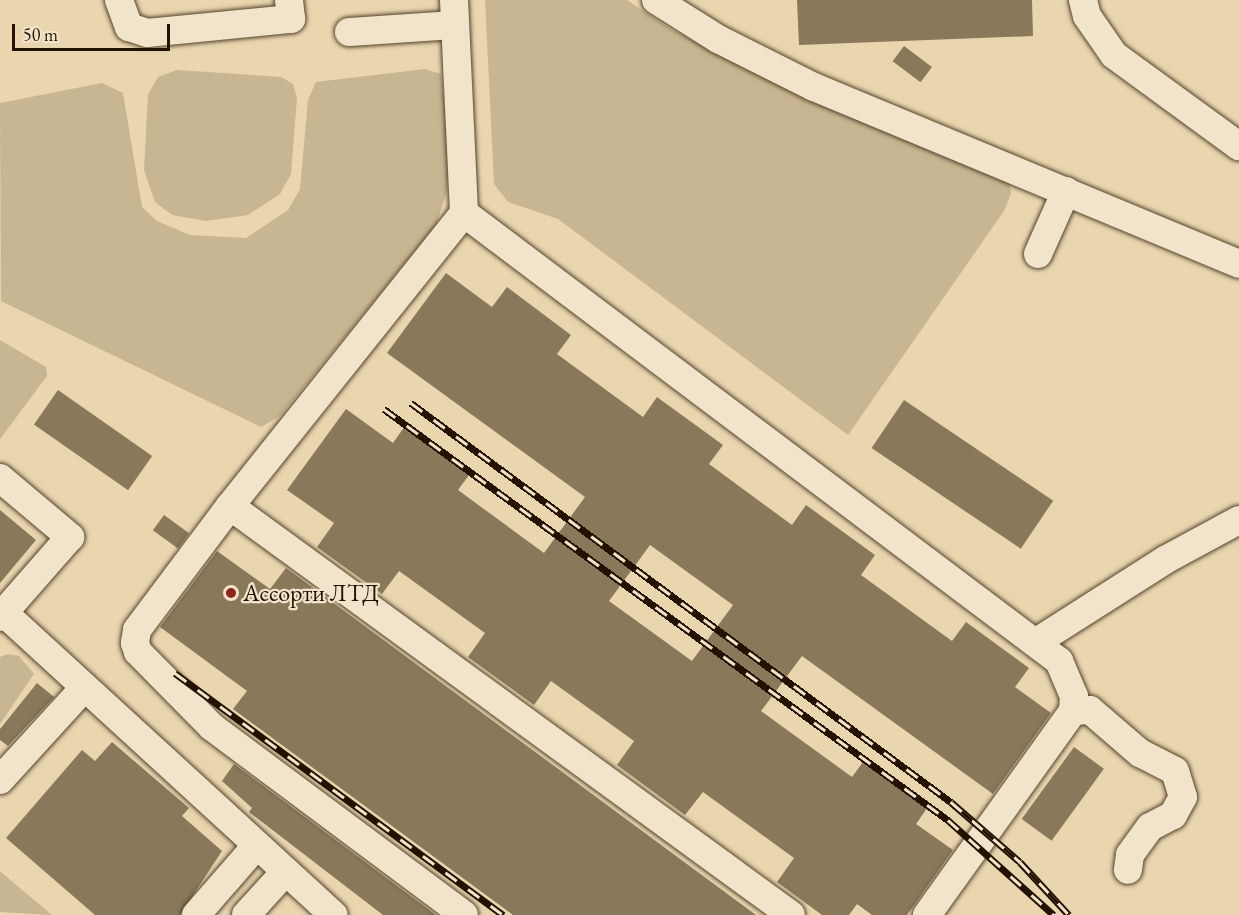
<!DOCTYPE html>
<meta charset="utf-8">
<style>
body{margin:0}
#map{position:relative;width:1239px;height:915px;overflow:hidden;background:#e9d6af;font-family:"EB Garamond",serif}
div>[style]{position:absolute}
.green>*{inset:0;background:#c8b591}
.building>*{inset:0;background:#8a785b;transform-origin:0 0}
.roads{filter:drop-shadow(0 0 2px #55432c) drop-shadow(0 0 2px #55432c)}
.minor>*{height:28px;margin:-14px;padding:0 14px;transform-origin:14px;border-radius:14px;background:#f1e4cb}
.rail>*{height:7px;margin-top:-3.5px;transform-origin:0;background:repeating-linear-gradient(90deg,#f1e4cb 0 14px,#241200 0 28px);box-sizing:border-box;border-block:2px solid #241200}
.dots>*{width:16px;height:16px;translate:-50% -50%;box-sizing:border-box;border:3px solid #f1e4cb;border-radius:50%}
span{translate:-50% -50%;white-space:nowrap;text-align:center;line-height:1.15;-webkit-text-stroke:4.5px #f1e4cb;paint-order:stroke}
.poi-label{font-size:24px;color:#241200}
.left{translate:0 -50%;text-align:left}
.scale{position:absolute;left:12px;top:24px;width:158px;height:27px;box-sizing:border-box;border:3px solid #241200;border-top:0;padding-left:8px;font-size:18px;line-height:21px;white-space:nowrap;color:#241200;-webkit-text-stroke:4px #f1e4cb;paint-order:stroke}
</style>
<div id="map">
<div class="green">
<i style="clip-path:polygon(485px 0,627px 0,672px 30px,767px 78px,1009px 180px,1011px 193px,1004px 211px,848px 435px,558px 219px,508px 202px,494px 184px)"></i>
<i style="clip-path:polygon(425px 69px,441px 74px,450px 158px,447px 191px,436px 225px,280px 416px,261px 427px,1px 301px,0 103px,102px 83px,123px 93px,142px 207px,157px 221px,190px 235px,246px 238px,288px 210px,300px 189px,308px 100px,316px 82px)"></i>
<i style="clip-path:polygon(177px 70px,281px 77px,293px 84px,297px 98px,291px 174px,280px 194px,248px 215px,206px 221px,172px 215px,155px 202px,144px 170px,148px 94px,158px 77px)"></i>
<i style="clip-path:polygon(0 340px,46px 367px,47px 376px,0 439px)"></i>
<i style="clip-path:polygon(8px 654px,19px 656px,34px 674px,0 724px,0 657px)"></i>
<i style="clip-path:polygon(0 871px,2px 873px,52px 915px,0 912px)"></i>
</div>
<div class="building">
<i style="clip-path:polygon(797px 0,1032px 0,1033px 36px,799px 45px)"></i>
<i style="left:904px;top:46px;width:35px;height:19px;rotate:37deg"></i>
<i style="clip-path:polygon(evenodd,446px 273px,492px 307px,507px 287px,571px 335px,557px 354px,643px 417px,657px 397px,723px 445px,709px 464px,792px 525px,806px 505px,875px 555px,861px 575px,952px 641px,966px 622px,1029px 668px,1015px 687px,1051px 713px,993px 794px,802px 656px,761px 711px,852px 777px,866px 758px,930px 804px,916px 824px,953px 850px,907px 915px,872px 915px,857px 904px,849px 915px,822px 915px,777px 882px,794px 858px,703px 792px,685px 815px,617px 765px,634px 741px,551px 681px,534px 705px,468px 657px,485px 633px,399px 571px,382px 594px,317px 547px,334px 523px,287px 490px,346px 409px,393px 443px,407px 423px,472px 471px,458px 490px,544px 553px,585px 497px,387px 353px,446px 273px,650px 545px,733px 605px,692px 661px,609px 601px,650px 545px)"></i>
<i style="left:58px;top:390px;width:115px;height:42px;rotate:35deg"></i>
<i style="left:904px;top:400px;width:180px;height:58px;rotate:34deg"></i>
<i style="clip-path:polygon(0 510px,36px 540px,0 583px)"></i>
<i style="left:164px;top:515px;width:31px;height:19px;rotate:36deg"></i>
<i style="clip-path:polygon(217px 551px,270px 589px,286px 568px,756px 915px,513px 915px,233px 709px,247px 691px,160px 627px)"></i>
<i style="clip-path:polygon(37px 683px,54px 697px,8px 746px,0 740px,0 729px)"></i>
<i style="clip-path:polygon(112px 742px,189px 808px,182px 816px,222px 851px,180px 915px,95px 915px,6px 838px,82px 750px,95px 761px)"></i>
<i style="left:1074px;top:747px;width:37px;height:89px;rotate:36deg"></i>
<i style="clip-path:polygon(234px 764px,436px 915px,383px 915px,249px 812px,252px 808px,222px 781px)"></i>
</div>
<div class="roads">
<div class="minor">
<i style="left:119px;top:0;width:29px;rotate:70deg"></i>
<i style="left:129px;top:27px;width:19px;rotate:18deg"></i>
<i style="left:147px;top:33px;width:145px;rotate:-5.6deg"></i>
<i style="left:291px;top:19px;width:19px;rotate:-96deg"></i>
<i style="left:454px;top:0;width:213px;rotate:87.3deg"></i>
<i style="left:464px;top:213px;width:375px;rotate:128.6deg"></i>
<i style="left:230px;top:506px;width:155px;rotate:126.9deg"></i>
<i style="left:137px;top:630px;width:13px;rotate:99deg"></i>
<i style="left:135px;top:643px;width:9px;rotate:72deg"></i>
<i style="left:138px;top:652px;width:105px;rotate:45.4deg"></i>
<i style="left:212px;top:727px;width:314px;rotate:36.7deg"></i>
<i style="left:656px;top:0;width:73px;rotate:32.2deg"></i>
<i style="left:718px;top:39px;width:107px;rotate:26.6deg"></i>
<i style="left:814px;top:87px;width:460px;rotate:22.6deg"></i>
<i style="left:1083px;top:0;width:16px;rotate:76deg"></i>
<i style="left:1087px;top:16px;width:47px;rotate:55.3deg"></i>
<i style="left:1114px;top:55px;width:155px;rotate:36.1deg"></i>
<i style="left:349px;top:32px;width:106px;rotate:-3.8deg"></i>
<i style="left:464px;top:213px;width:745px;rotate:36.98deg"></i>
<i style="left:1059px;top:661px;width:38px;rotate:67deg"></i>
<i style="left:1074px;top:696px;width:15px;rotate:94deg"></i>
<i style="left:1073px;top:711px;width:251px;rotate:125.6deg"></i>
<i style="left:1038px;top:254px;width:69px;rotate:-66deg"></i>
<i style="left:0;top:478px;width:92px;rotate:40.1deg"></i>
<i style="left:70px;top:537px;width:106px;rotate:131.2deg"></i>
<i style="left:230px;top:506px;width:694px;rotate:36.09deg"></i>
<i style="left:4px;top:613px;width:447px;rotate:42.5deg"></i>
<i style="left:1038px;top:641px;width:151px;rotate:-32.5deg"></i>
<i style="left:1165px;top:560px;width:84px;rotate:-28.4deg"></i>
<i style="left:1073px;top:711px;width:17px;rotate:-3deg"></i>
<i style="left:1090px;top:710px;width:66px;rotate:40.7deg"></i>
<i style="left:1140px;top:753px;width:39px;rotate:27deg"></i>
<i style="left:1175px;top:771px;width:27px;rotate:73deg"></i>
<i style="left:1183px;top:797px;width:21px;rotate:119deg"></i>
<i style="left:1173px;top:815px;width:26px;rotate:152deg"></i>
<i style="left:1150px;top:827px;width:34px;rotate:126deg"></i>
<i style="left:1130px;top:855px;width:15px;rotate:98deg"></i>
<i style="left:0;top:780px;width:123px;rotate:-47.6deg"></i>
<i style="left:196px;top:915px;width:91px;rotate:-49deg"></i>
<i style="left:246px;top:915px;width:58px;rotate:-47.8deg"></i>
</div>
</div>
<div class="rail">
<i style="left:411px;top:403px;width:671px;rotate:36.46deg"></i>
<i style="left:951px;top:802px;width:91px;rotate:41deg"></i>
<i style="left:1020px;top:862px;width:72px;rotate:47.2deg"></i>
<i style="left:384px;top:409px;width:698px;rotate:36.08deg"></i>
<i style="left:948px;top:820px;width:142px;rotate:41.9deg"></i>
<i style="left:175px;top:673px;width:408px;rotate:36.4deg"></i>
</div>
<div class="dots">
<i style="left:231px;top:593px;background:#8f2418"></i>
</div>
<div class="poi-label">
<span class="left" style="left:243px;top:593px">Ассорти ЛТД</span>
</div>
<div class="scale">50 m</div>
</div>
